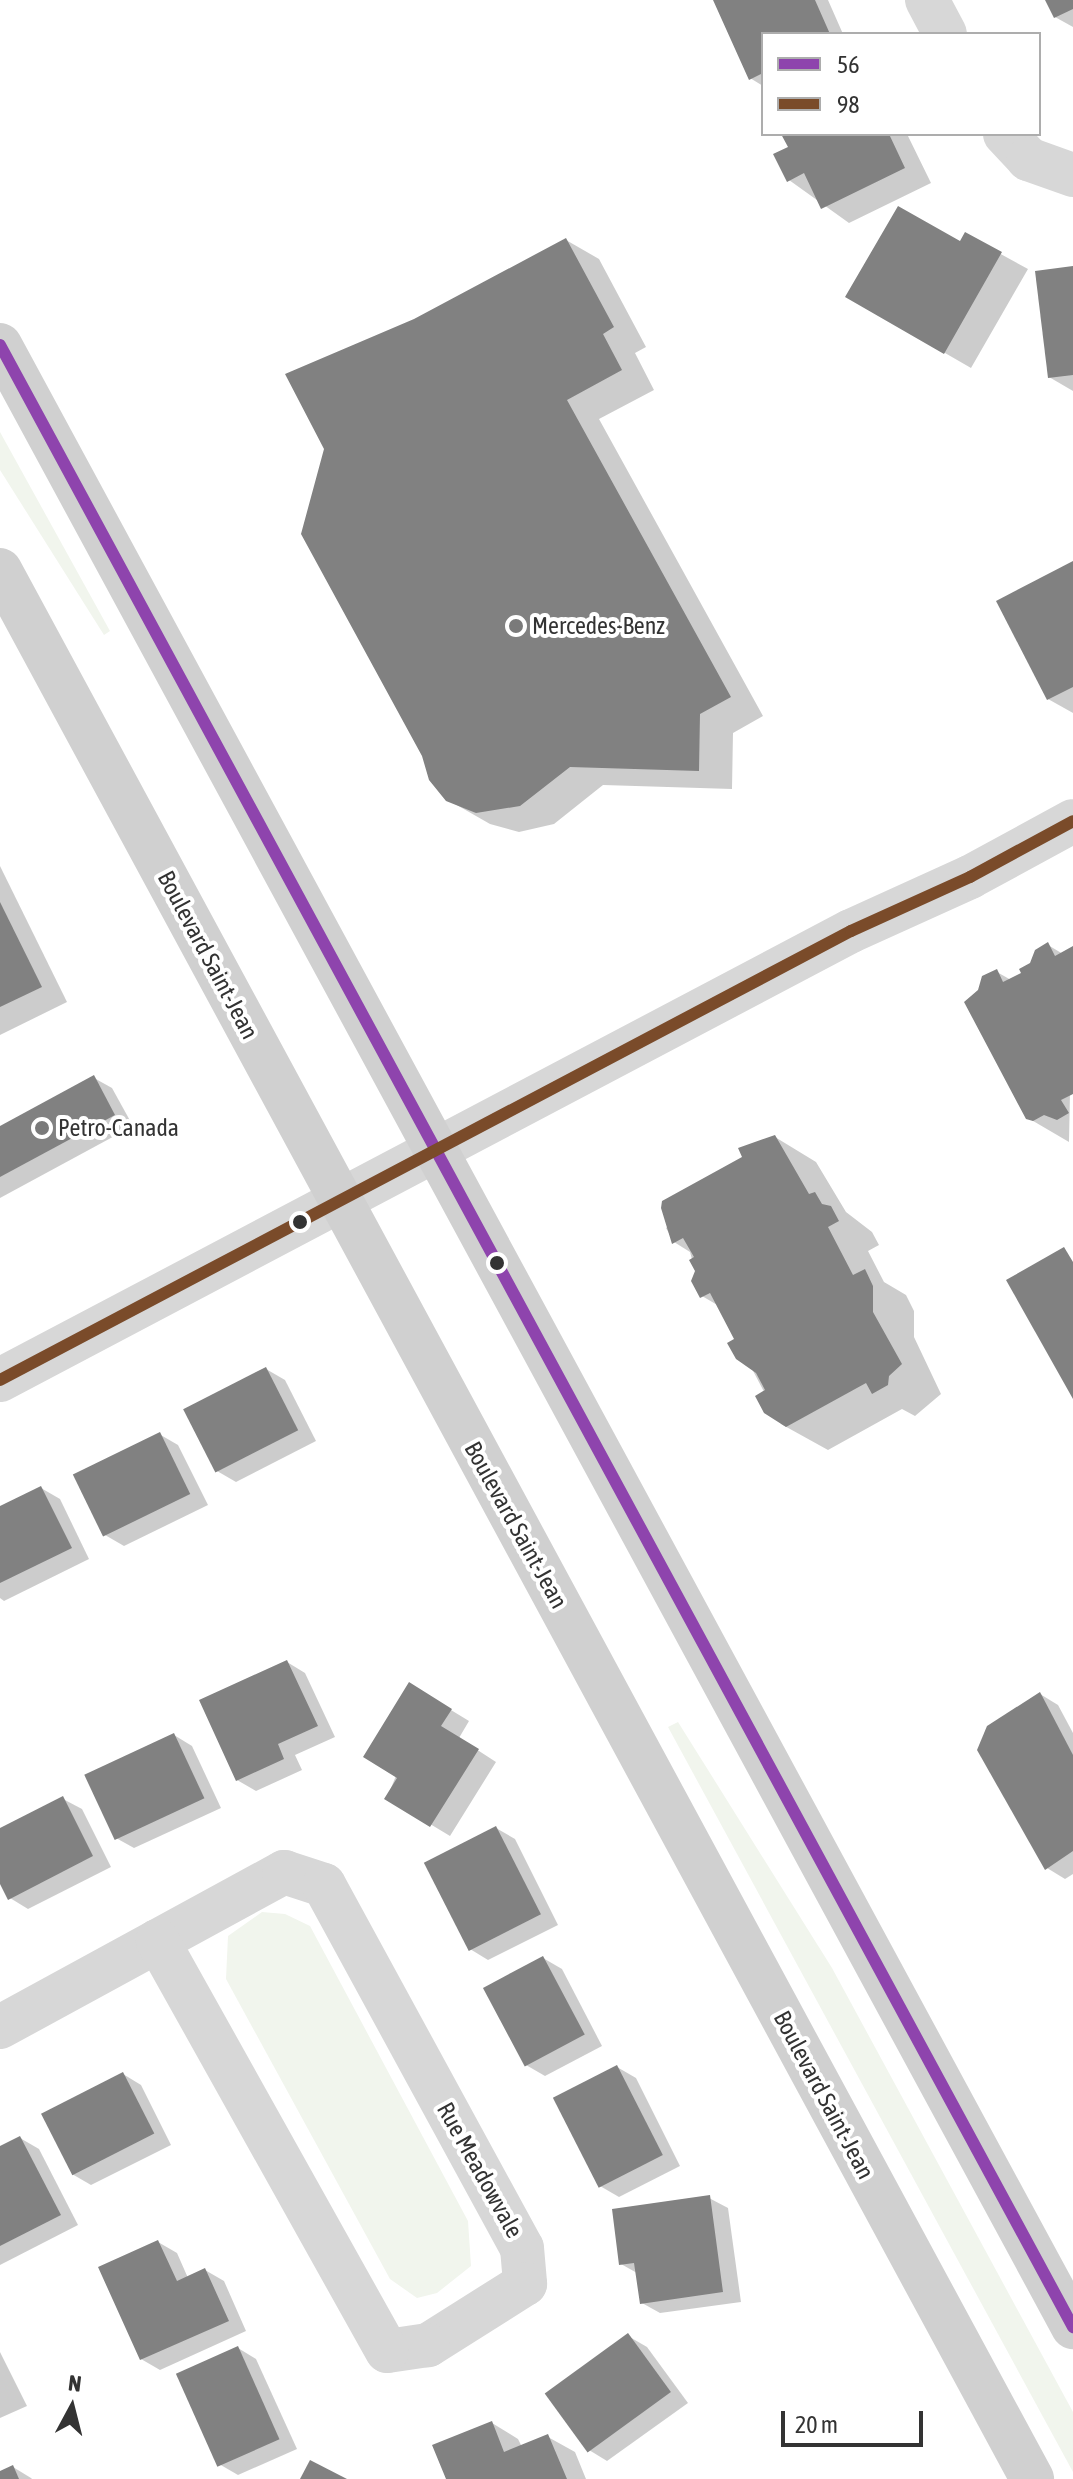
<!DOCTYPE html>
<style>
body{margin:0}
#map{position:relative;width:1073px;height:2479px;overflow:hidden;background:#fff;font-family:"Asap Condensed",sans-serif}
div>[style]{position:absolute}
.green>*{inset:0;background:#f1f5ed}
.shadow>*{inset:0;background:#0003}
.building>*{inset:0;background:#818181;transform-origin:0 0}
.minor>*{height:44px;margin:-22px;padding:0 22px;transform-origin:22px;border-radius:22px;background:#d7d7d7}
.secondary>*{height:44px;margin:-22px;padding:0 22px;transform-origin:22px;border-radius:22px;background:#d0d0d0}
.bus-1>*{height:12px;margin:-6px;padding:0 6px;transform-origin:6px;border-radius:6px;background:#8e44ad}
.bus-2>*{height:12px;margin:-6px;padding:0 6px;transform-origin:6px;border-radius:6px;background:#7a4b2a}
.dots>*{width:22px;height:22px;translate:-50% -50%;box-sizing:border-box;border:4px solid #fff;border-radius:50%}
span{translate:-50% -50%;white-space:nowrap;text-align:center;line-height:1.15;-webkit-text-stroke:8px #fff;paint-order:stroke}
.poi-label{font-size:24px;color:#333}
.left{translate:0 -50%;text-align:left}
.street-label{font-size:24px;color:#333}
.legend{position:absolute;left:761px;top:32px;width:280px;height:104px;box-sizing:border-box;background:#fff;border:2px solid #adadad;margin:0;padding:10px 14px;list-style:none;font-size:24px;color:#333}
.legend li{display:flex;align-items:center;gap:16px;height:40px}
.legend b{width:40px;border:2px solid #adadad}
.north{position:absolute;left:32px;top:2367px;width:80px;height:80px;-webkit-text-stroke:6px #fff;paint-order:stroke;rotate:7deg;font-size:22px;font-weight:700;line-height:32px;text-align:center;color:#333}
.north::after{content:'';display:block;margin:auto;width:28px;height:36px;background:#333;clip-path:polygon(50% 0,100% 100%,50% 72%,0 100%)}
.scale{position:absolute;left:781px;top:2411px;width:142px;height:36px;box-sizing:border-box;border:4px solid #333;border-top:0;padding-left:10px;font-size:24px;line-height:28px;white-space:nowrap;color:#333;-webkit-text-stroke:6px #fff;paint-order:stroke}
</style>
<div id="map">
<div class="green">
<i style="clip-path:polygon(0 432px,110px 631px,104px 635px,0 470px)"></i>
<i style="clip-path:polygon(678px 1722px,832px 1968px,1073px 2412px,1073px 2472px,668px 1727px)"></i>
<i style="clip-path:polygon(262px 1912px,285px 1914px,310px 1926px,468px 2221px,471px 2266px,437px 2293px,417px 2298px,390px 2279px,226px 1979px,228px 1936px)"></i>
</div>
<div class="shadow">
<i style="clip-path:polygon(715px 0,828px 0,843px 34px,763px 34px,763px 86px,750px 78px)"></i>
<i style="clip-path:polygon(1047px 0,1073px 0,1073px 27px,1055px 17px)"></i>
<i style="clip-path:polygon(783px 134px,907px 134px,931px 183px,849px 223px,789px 180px,790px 148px)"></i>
<i style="clip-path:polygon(966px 235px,1028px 269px,971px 368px,848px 297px,960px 244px)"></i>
<i style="clip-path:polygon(566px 240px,599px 259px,646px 347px,635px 353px,654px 390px,599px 419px,763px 716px,733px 733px,732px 789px,603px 785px,554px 824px,519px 832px,490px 824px,455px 804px,415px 321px)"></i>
<i style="clip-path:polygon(1073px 268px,1073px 391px,1049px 377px)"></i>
<i style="clip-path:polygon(1073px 563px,1073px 713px,1048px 699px)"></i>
<i style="clip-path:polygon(0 866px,67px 1002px,0 1035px)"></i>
<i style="clip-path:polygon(1048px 945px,1063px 954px,1073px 948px,1069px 1142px,1028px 1118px,966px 1002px,997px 972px,1011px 980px,1024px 974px)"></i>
<i style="clip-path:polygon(94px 1078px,112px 1088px,133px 1126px,0 1198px,0 1128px)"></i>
<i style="clip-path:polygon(775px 1137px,816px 1162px,846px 1212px,872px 1232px,879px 1245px,868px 1251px,884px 1282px,906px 1295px,914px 1311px,914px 1337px,941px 1394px,915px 1416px,902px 1409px,828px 1450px,781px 1424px,719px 1306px,702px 1296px,690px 1252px,674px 1242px,666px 1228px)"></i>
<i style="clip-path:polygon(266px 1369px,285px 1380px,316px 1441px,236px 1482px,217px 1471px)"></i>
<i style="clip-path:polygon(159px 1434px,178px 1445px,208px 1505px,124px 1546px,105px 1535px)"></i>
<i style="clip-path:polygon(41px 1488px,60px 1499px,89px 1559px,4px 1601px,0 1598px,0 1508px)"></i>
<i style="clip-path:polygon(287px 1662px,305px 1673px,335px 1737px,295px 1755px,302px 1770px,256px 1791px,237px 1780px)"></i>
<i style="clip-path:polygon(1040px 1694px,1058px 1705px,1073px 1733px,1073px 1874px,1065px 1879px,1047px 1868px)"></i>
<i style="clip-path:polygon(428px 1696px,469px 1721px,459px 1738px,496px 1762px,450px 1836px,387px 1798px)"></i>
<i style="clip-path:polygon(174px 1735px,192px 1746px,221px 1808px,134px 1848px,116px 1838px)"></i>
<i style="clip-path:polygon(63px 1799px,82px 1809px,111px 1867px,28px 1909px,10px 1898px,0 1879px,0 1831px)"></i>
<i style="clip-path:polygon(496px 1828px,515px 1839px,558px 1925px,488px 1960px,470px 1949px)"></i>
<i style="clip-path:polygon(543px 1958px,562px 1969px,602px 2046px,545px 2076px,526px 2065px)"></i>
<i style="clip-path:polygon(617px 2067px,636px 2078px,680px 2166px,619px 2197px,600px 2186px)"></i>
<i style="clip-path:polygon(123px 2074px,141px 2085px,171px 2145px,91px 2185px,72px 2174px)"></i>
<i style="clip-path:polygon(20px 2138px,39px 2149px,78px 2225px,0 2265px,0 2149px)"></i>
<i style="clip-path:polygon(709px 2198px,728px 2208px,741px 2302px,660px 2313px,642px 2303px,637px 2273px,621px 2264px)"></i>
<i style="clip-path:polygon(158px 2242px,177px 2253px,188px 2278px,205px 2270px,224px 2281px,246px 2331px,160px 2370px,141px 2359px)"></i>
<i style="clip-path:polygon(628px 2336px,647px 2347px,688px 2403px,607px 2461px,589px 2450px)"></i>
<i style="clip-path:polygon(238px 2348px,256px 2359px,297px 2449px,238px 2475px,219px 2464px)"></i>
<i style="clip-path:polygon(0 2352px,27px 2406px,0 2418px)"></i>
<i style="clip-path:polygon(492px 2423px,518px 2439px,522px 2447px,548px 2437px,575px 2452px,586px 2479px,448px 2479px)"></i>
<i style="clip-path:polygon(13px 2467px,31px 2478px,32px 2479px,0 2479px,0 2473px)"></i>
</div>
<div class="building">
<i style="clip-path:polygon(713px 0,815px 0,830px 34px,763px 34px,763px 73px,749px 80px)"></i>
<i style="clip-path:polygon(1045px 0,1073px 0,1073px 9px,1054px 18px)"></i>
<i style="clip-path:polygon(781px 134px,889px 134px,905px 168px,821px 209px,804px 173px,787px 182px,773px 154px,788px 147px)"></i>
<i style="clip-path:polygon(898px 206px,960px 241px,965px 232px,1002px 252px,944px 354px,845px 297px)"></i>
<i style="clip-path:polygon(566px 238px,614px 327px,603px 334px,622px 370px,567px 400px,731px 697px,700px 714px,699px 771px,570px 767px,520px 806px,476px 813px,446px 801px,429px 780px,422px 756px,301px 534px,324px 449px,285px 374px,414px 319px)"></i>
<i style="clip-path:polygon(1073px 266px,1073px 375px,1048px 378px,1035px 271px)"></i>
<i style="clip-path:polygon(1073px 561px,1073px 687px,1047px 700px,996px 601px)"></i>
<i style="clip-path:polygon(0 902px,42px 987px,0 1007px)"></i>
<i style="clip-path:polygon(1048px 942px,1055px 956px,1073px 946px,1073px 1094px,1061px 1100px,1069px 1113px,1057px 1120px,1044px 1115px,1033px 1121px,1026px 1119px,964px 1002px,978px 990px,982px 976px,997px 969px,1003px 982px,1021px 973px,1019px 969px,1030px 963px,1035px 950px)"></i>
<i style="clip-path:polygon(94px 1075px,115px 1115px,0 1177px,0 1126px)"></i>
<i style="clip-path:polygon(775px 1135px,809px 1194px,815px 1192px,822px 1204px,831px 1206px,839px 1221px,828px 1227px,853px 1275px,865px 1269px,873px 1286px,873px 1312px,902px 1364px,889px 1376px,888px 1385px,872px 1394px,866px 1383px,786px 1427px,764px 1413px,755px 1396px,765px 1390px,756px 1373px,736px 1359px,727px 1343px,734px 1339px,710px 1293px,700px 1298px,691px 1281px,695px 1271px,689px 1260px,694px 1257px,683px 1238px,672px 1244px,661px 1208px,662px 1201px,742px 1157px,738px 1148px)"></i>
<i style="clip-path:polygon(1064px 1247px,1073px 1262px,1073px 1399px,1006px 1280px)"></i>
<i style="left:266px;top:1367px;width:71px;height:93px;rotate:63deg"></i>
<i style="left:160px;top:1432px;width:69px;height:97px;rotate:64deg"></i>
<i style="clip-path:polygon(41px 1486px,72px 1548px,0 1583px,0 1506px)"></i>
<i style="clip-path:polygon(287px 1660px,318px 1726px,278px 1744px,284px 1759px,236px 1781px,199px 1700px)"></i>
<i style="clip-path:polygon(409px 1682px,452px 1709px,441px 1726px,479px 1749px,430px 1827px,384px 1799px,397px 1778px,363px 1757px)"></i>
<i style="clip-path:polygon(1040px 1692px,1073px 1755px,1073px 1851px,1045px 1870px,977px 1750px,987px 1726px)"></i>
<i style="left:174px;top:1733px;width:72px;height:99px;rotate:65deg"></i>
<i style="clip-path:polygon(63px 1796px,93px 1856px,8px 1900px,0 1884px,0 1828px)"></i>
<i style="left:496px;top:1826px;width:99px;height:81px;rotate:63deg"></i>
<i style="left:543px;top:1956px;width:89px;height:68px;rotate:62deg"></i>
<i style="left:617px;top:2065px;width:101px;height:72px;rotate:63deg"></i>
<i style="left:123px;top:2072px;width:69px;height:92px;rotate:63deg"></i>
<i style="clip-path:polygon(20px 2136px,61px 2215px,0 2246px,0 2146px)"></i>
<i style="clip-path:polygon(710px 2195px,723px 2292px,640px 2304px,634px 2263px,619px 2265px,612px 2209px)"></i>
<i style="clip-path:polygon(158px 2240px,177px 2281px,205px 2268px,229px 2321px,140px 2360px,98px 2267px)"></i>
<i style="left:628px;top:2333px;width:73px;height:103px;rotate:54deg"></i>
<i style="left:238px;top:2346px;width:102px;height:68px;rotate:66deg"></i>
<i style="clip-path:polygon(492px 2421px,504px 2452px,548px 2434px,567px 2479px,446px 2479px,432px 2445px)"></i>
<i style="clip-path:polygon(310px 2460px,347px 2479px,300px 2479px)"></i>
<i style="clip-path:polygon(13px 2465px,19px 2479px,0 2479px,0 2471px)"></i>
</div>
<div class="minor">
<i style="left:927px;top:0;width:38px;rotate:62deg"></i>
<i style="left:1005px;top:134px;width:34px;rotate:47deg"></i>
<i style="left:1028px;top:159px;width:48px;rotate:19.6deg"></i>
<i style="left:0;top:1380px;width:962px;rotate:-27.82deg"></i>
<i style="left:851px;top:931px;width:131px;rotate:-24.4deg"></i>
<i style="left:970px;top:877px;width:117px;rotate:-28.5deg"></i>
<i style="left:0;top:2027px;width:324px;rotate:-28.6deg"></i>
<i style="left:284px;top:1872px;width:42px;rotate:18deg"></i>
<i style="left:324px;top:1885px;width:413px;rotate:61.4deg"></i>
<i style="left:522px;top:2248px;width:36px;rotate:85deg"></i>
<i style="left:525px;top:2284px;width:115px;rotate:147.8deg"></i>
<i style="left:428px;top:2345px;width:41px;rotate:171.7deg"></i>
<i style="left:387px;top:2351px;width:470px;rotate:-119.2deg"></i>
</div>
<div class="secondary">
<i style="left:0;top:345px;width:2254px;rotate:61.57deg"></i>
<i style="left:0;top:570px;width:2170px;rotate:61.6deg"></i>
</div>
<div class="bus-1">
<i style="left:0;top:345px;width:2254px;rotate:61.57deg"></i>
</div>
<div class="bus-2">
<i style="left:0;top:1380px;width:962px;rotate:-27.82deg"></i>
<i style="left:851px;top:931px;width:131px;rotate:-24.4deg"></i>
<i style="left:970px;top:877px;width:117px;rotate:-28.5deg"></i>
</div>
<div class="dots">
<i style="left:516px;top:626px;background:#7a7a7a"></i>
<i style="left:42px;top:1128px;background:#7a7a7a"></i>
<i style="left:300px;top:1222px;background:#333"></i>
<i style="left:497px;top:1263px;background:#333"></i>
</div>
<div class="poi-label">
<span class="left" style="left:532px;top:626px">Mercedes-Benz</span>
<span class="left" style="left:58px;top:1128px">Petro-Canada</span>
</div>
<div class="street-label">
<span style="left:208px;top:955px;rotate:62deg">Boulevard Saint-Jean</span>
<span style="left:516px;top:1525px;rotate:61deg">Boulevard Saint-Jean</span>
<span style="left:824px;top:2095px;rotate:62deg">Boulevard Saint-Jean</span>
<span style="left:480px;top:2170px;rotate:61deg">Rue Meadowvale</span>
</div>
<ul class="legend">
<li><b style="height:10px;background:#8e44ad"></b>56</li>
<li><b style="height:10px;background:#7a4b2a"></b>98</li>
</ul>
<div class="north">N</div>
<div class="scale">20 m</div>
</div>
